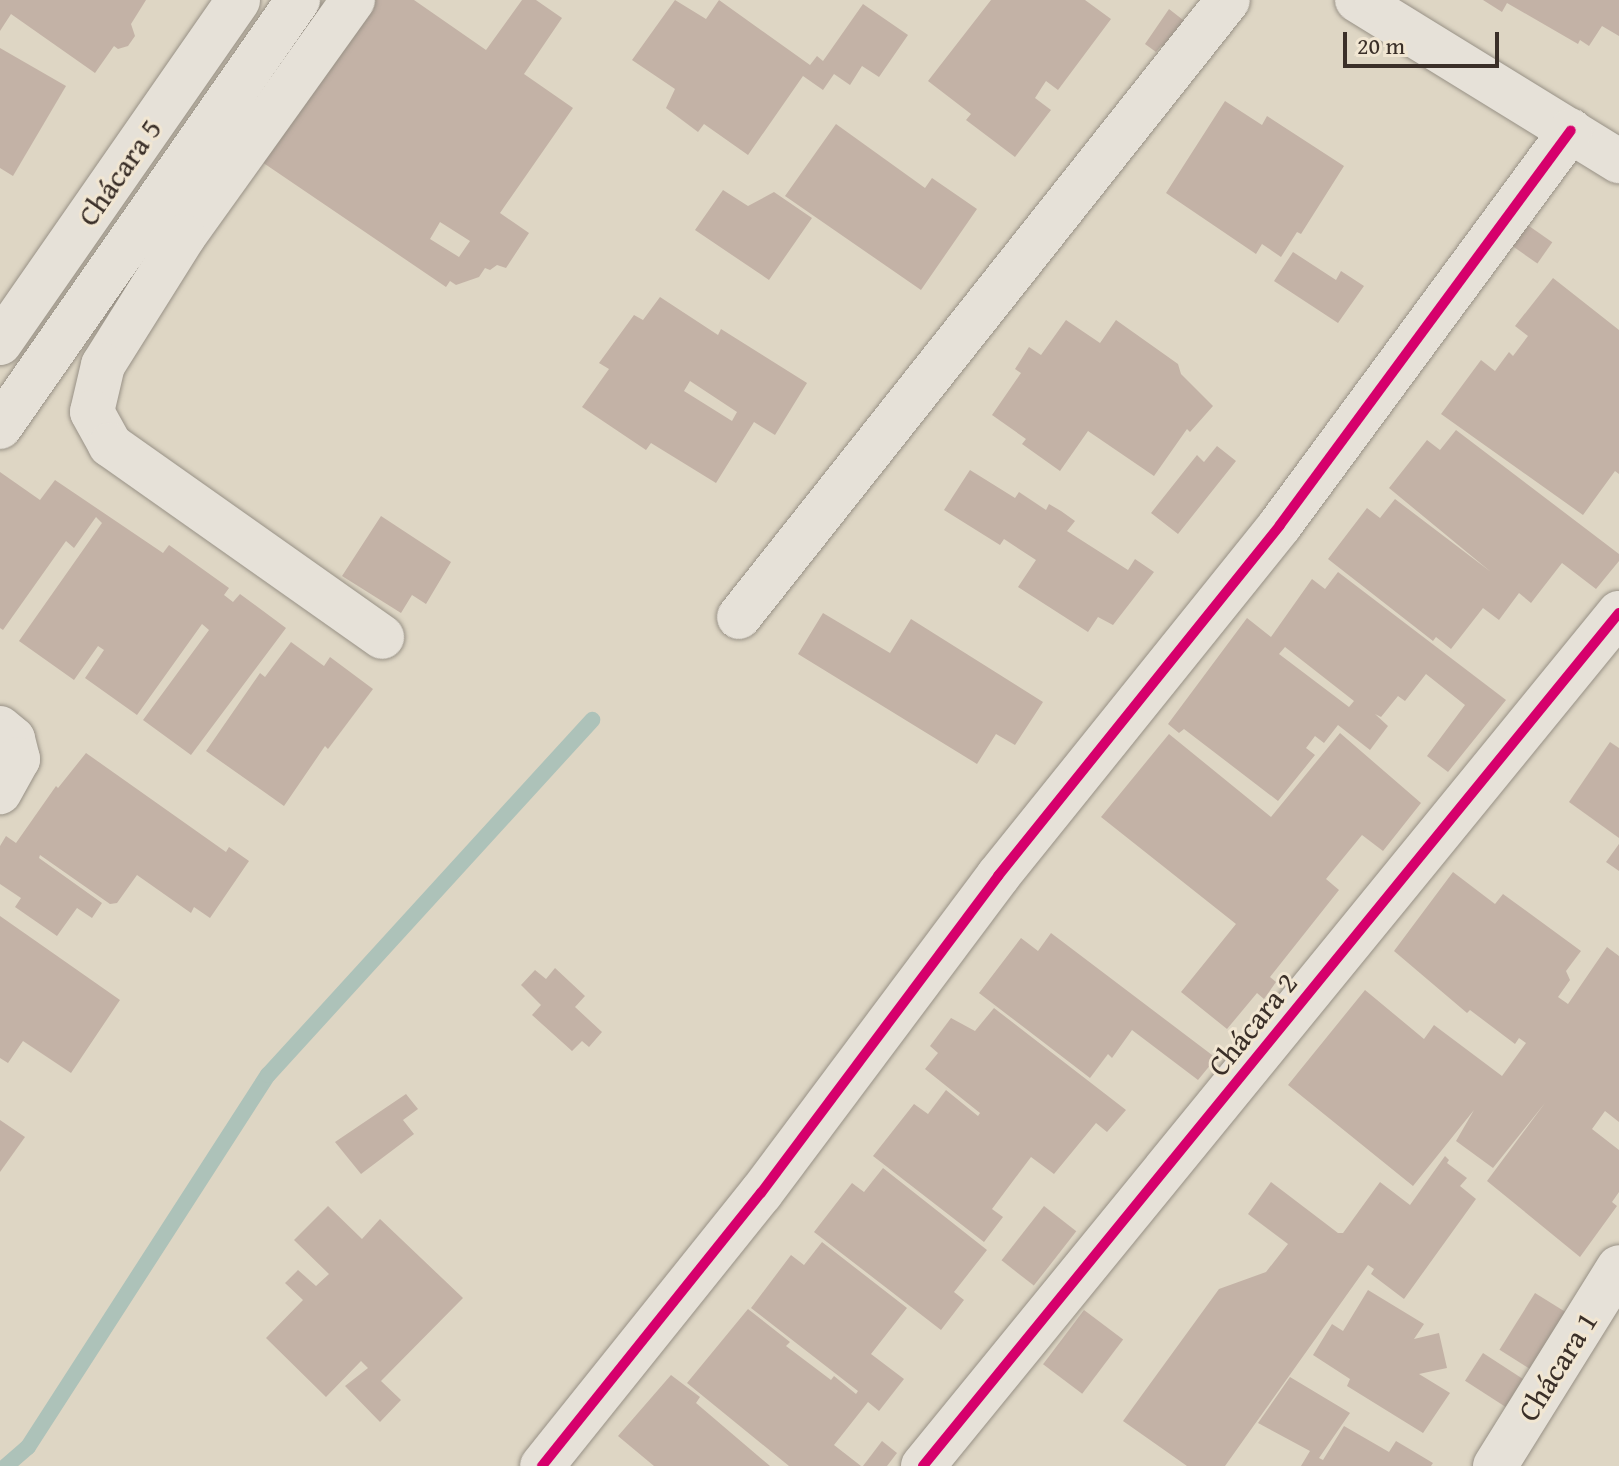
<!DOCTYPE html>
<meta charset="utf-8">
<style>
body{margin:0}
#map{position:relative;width:1619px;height:1466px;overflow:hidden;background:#ded6c4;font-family:"Gentium Book Plus",serif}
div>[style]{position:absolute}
.stream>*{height:16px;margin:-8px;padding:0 8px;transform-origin:8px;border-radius:8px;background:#adc2b9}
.building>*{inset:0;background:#c3b2a6;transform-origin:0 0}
.roads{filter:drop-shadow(0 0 2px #989186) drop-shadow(0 0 2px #989186)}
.street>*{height:44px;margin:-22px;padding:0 22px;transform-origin:22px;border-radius:22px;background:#e6e1d8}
.cycleway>*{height:10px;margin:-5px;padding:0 5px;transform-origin:5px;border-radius:5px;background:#d6006c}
span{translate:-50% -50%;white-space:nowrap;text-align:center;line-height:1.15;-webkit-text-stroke:6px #f1e6d2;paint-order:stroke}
.street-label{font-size:30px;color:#3a2f28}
.scale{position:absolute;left:1343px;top:32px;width:156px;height:36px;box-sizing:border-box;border:4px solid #3a2f28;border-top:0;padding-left:10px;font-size:24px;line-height:28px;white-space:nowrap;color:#3a2f28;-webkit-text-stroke:6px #f1e6d2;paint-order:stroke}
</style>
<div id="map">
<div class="stream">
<i style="left:6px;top:1466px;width:29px;rotate:-41deg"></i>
<i style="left:28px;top:1447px;width:443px;rotate:-57.2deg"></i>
<i style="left:268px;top:1075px;width:481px;rotate:-47.6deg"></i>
</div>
<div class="building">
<i style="clip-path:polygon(0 0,146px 0,131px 24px,135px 36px,128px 46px,118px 49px,114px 46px,95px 73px,11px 14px,0 31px)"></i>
<i style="clip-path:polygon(evenodd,374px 0,414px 0,486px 50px,522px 0,536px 0,562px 18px,524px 74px,573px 108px,500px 213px,529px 233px,506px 268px,497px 265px,490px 270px,485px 268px,479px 277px,456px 285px,450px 281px,446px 287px,262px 162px,374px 0,440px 222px,470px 241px,459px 257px,430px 239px,440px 222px)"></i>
<i style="clip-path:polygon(675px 0,706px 19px,719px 0,810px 65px,817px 56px,823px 61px,863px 4px,908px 35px,879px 77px,862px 66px,850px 85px,834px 74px,823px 90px,803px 76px,748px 155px,704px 124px,698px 132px,666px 108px,675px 89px,632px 60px)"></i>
<i style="clip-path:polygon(991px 0,1085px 0,1111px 19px,1058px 90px,1046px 81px,1042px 87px,1035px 98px,1051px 110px,1015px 157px,966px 120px,971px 114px,928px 81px)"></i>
<i style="clip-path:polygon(1483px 0,1619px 0,1619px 36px,1602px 26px,1589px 46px,1580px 40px,1578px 44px,1507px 3px,1502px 12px)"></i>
<i style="clip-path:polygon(1169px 9px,1187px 23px,1166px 51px,1161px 46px,1156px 52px,1145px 44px)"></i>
<i style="clip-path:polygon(0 48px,66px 86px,13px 176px,0 168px)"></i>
<i style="clip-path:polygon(1225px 101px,1262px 125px,1267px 116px,1344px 166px,1301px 234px,1297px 232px,1281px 257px,1262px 244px,1256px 254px,1166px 193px)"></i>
<i style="clip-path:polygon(836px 124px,925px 188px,932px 178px,977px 209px,921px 290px,785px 196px)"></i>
<i style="clip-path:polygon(723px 190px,748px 206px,774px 192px,812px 218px,769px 280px,695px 230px)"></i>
<i style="left:1522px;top:221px;width:37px;height:26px;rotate:35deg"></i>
<i style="clip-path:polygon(1293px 252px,1336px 280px,1341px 271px,1364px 286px,1338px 323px,1274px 281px)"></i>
<i style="clip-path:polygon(1553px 278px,1619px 330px,1619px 474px,1615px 471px,1583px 515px,1441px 414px,1481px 360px,1495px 371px,1509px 352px,1513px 356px,1528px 336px,1515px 326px)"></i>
<i style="clip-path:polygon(evenodd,660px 297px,718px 335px,721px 329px,807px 383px,775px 435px,754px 422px,716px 483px,651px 443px,646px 450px,582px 407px,609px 369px,599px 363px,634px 315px,643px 320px,660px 297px,690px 381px,737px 412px,732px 421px,684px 391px,690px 381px)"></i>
<i style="clip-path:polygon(1066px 320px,1100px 343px,1116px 320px,1178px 364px,1181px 374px,1213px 406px,1190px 432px,1187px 429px,1154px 476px,1088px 431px,1060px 471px,1022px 444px,1026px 439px,992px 415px,1021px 373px,1015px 369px,1029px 347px,1041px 355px)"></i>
<i style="clip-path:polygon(1456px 430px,1619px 554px,1619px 561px,1596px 589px,1562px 563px,1531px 603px,1519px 593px,1499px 620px,1483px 608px,1451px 649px,1436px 637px,1433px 641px,1328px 559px,1367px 508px,1380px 518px,1395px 499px,1491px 572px,1389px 488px,1427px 440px,1440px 450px)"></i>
<i style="clip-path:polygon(1217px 446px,1236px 461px,1178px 534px,1151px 513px,1197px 455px,1204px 462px)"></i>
<i style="clip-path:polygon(970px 470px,1015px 498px,1019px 492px,1046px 510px,1049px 504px,1061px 511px,1075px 521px,1067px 531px,1128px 570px,1135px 559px,1154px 572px,1113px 625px,1098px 617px,1088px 632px,1018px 587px,1036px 560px,1004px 539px,1000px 545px,944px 510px)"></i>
<i style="clip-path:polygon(0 472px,40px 500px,55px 480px,163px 553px,169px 545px,229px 588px,224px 595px,233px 602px,240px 594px,286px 628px,191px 755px,143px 720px,209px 630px,202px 624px,137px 715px,85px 678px,104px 650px,98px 646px,74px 680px,19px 641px,102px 523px,96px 517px,74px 548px,66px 541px,3px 630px,0 628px)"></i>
<i style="clip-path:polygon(381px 516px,451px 562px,426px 604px,412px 595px,401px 613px,342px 576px)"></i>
<i style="clip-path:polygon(evenodd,1338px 572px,1506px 700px,1448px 772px,1427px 756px,1465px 705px,1426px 674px,1405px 701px,1398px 696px,1381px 717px,1375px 714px,1388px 726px,1370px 750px,1338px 725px,1324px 743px,1315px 736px,1306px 748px,1315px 755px,1278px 801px,1184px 729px,1179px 733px,1168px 724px,1247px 618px,1271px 637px,1312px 579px,1325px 589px,1338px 572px,1285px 647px,1354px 701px,1349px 707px,1279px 654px,1285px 647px)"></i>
<i style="clip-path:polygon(823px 613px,890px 653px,911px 619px,1043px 702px,1015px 745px,996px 734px,977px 764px,798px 654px)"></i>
<i style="clip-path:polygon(291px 642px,324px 666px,330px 657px,373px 689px,328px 749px,325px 746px,284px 806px,206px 751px,260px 673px,265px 677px)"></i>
<i style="clip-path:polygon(1340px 733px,1421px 803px,1383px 851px,1362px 835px,1326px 879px,1339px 890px,1270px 977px,1276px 982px,1264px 999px,1257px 993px,1227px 1029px,1181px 992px,1236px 924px,1101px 817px,1169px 734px,1271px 817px)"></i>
<i style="clip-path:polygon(1610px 742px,1619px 748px,1619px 838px,1569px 802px)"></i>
<i style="clip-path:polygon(86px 753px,226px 852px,229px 847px,249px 861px,210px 918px,194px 907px,191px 913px,137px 875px,117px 903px,110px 904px,40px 855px,39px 858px,102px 903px,92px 918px,77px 908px,57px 936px,15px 907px,21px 898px,0 884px,0 846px,6px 836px,16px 843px,56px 786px,58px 788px)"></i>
<i style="clip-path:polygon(1619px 844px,1619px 871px,1606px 862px)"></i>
<i style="clip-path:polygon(1453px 872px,1495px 904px,1503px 894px,1581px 951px,1566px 971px,1570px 980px,1558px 997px,1568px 1004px,1607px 947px,1619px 956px,1619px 1122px,1605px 1111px,1592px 1129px,1619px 1150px,1619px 1192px,1612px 1202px,1617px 1206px,1580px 1257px,1487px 1181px,1545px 1103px,1493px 1168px,1456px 1141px,1474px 1110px,1413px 1186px,1288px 1085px,1365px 990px,1424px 1039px,1434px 1025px,1502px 1076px,1526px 1043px,1519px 1038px,1515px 1044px,1470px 1010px,1467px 1013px,1394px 951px)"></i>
<i style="clip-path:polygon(0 916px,120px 1000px,71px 1073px,23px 1041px,8px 1063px,0 1058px)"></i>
<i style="clip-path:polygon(1051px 933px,1216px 1058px,1198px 1080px,1132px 1030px,1112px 1058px,1108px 1054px,1090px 1078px,979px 993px,1021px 938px,1038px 951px)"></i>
<i style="clip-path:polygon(555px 968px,585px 996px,575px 1007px,602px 1032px,589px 1047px,582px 1041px,572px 1051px,532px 1015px,541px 1005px,521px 985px,535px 970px,546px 979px)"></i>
<i style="clip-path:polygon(994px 1008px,1126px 1110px,1107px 1132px,1096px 1123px,1054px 1174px,1031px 1157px,992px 1209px,1003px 1217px,984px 1242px,873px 1156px,914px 1104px,928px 1114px,946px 1090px,978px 1116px,980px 1113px,925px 1069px,938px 1053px,930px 1046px,951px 1018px,975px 1031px)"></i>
<i style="clip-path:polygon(406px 1094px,418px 1109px,403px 1120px,414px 1134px,361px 1174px,335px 1142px)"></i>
<i style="clip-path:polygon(0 1120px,25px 1137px,0 1172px)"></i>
<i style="clip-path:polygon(1445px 1156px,1449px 1160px,1447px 1163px,1467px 1178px,1460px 1186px,1476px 1199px,1404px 1299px,1371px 1274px,1374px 1269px,1368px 1265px,1225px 1466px,1187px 1466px,1123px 1421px,1219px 1289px,1266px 1272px,1288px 1244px,1248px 1214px,1271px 1182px,1338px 1233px,1343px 1233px,1380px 1182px,1410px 1205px)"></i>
<i style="clip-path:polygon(883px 1168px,987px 1250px,954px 1292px,964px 1300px,941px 1330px,814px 1232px,852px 1183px,864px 1192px)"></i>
<i style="clip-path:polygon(328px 1206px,362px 1239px,380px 1219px,463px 1298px,381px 1381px,401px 1400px,380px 1422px,345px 1386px,368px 1368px,361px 1361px,326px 1397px,266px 1338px,303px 1300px,285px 1283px,298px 1270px,316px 1286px,329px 1274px,294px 1240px)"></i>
<i style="left:1044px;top:1206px;width:41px;height:69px;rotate:38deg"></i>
<i style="clip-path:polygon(822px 1242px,907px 1308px,871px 1354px,904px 1379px,879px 1411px,868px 1402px,834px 1445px,861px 1466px,789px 1466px,687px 1383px,748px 1309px,790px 1342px,786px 1346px,831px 1380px,834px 1376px,856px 1394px,858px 1391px,751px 1308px,791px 1255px,804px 1265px)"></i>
<i style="clip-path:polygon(1368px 1290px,1424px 1324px,1414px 1339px,1439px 1333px,1447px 1368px,1419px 1374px,1450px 1393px,1423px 1433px,1347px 1386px,1350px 1379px,1313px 1355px,1332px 1324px,1343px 1331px)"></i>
<i style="left:1535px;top:1293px;width:36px;height:67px;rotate:32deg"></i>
<i style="left:1084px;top:1310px;width:49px;height:68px;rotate:37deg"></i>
<i style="left:1483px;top:1353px;width:49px;height:33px;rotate:33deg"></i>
<i style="clip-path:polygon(671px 1375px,700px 1397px,696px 1403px,770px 1466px,654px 1466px,618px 1436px)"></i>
<i style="clip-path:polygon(1290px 1377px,1350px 1413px,1319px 1458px,1323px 1460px,1344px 1426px,1389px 1452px,1396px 1441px,1433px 1463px,1431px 1466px,1301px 1466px,1310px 1451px,1258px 1423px)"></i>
<i style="clip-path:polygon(882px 1441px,897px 1453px,887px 1466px,863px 1466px)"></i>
</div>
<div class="roads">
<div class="street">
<i style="left:353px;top:0;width:290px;rotate:125.6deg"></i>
<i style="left:184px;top:236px;width:152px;rotate:122.1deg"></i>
<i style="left:103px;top:365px;width:48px;rotate:103.2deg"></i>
<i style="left:92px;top:412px;width:38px;rotate:61deg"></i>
<i style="left:110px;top:445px;width:333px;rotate:35.2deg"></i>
<i style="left:1357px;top:0;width:308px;rotate:31.6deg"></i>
<i style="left:0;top:343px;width:417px;rotate:-55.2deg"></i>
<i style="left:0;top:427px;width:521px;rotate:-55.09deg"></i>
<i style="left:739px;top:617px;width:787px;rotate:-51.6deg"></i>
<i style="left:0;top:728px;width:17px;rotate:40deg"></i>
<i style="left:13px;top:739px;width:21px;rotate:76deg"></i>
<i style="left:18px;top:759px;width:38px;rotate:119deg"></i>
<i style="left:542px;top:1466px;width:350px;rotate:-51.3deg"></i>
<i style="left:761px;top:1193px;width:396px;rotate:-53.2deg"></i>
<i style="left:998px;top:876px;width:450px;rotate:-51.2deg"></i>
<i style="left:1280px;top:525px;width:490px;rotate:-53.6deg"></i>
<i style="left:923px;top:1466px;width:1101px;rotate:-50.79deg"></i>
<i style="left:1495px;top:1466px;width:234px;rotate:-58.1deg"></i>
</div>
</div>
<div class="cycleway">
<i style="left:542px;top:1466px;width:350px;rotate:-51.3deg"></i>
<i style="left:761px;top:1193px;width:396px;rotate:-53.2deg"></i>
<i style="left:998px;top:876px;width:450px;rotate:-51.2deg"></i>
<i style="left:1280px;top:525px;width:490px;rotate:-53.6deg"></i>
<i style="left:923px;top:1466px;width:1101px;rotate:-50.79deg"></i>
</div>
<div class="street-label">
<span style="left:119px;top:172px;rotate:-55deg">Chácara 5</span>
<span style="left:1252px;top:1024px;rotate:-51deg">Chácara 2</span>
<span style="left:1557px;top:1366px;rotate:-58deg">Chácara 1</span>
</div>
<div class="scale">20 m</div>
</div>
